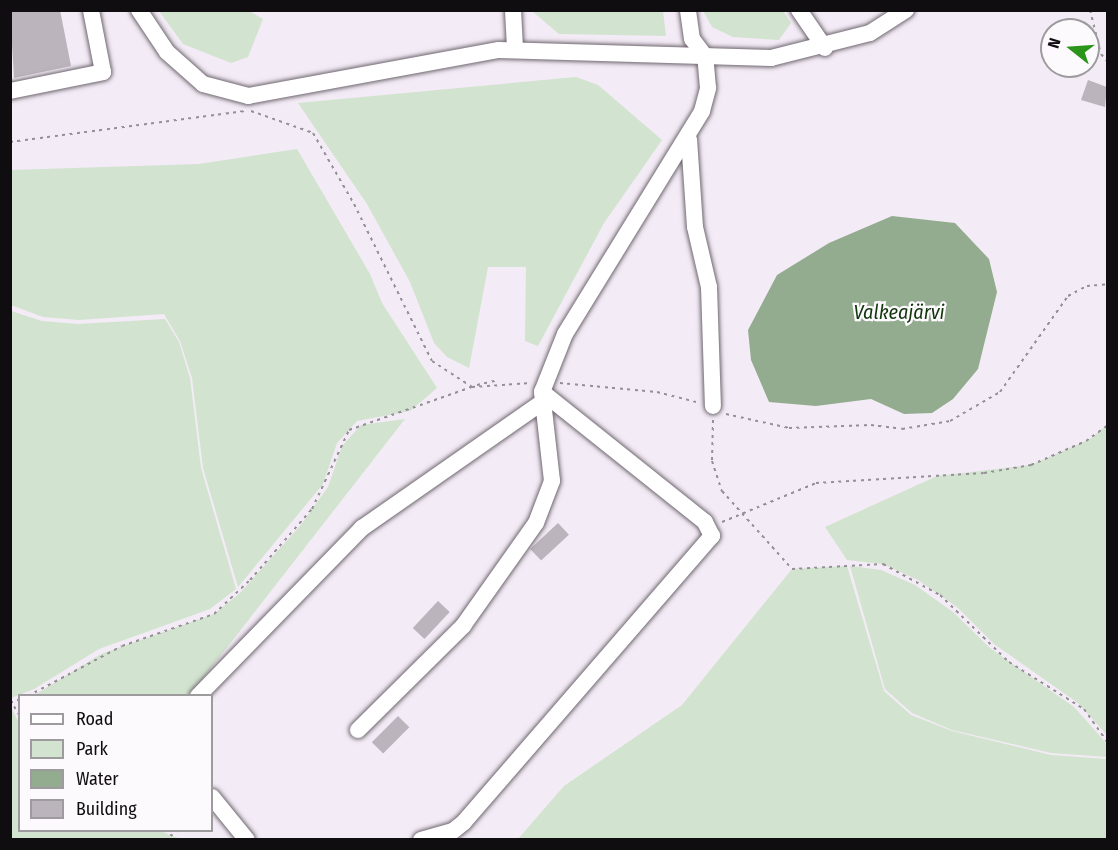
<!DOCTYPE html>
<meta charset="utf-8">
<style>
body{margin:0}
#map{position:relative;width:1118px;height:850px;overflow:hidden;background:#f3ebf5;font-family:"Fira Sans Condensed",sans-serif}
div>[style]{position:absolute}
.green>*{inset:0;background:#d2e3cf}
.water>*{inset:0;background:#93ac8f}
.building>*{inset:0;background:#bcb4bd;transform-origin:0 0}
.path>*{height:2px;margin-top:-1px;transform-origin:0;background:repeating-linear-gradient(90deg,#958f96 0 3px,transparent 0 7.5px)}
.roads{filter:drop-shadow(0 0 2px #6f6770) drop-shadow(0 0 2px #6f6770)}
.minor>*{height:16px;margin:-8px;padding:0 8px;transform-origin:8px;border-radius:8px;background:#fff}
span{translate:-50% -50%;white-space:nowrap;text-align:center;line-height:1.15;-webkit-text-stroke:4.5px #fdfafe;paint-order:stroke}
.water-label{font-size:20px;color:#11360c;font-style:italic}
.frame{position:absolute;inset:0;border:12px solid #100d10;pointer-events:none}
.legend{position:absolute;left:18px;top:694px;width:195px;height:138px;box-sizing:border-box;background:#fdfafe;border:2px solid #9e9b9f;margin:0;padding:8px 10px;list-style:none;font-size:18px;color:#100d10}
.legend li{display:flex;align-items:center;gap:12px;height:30px}
.legend b{width:30px;border:2px solid #9e9b9f}
.north{position:absolute;left:1040px;top:18px;width:60px;height:60px;box-sizing:border-box;background:#fdfafe;border:2px solid #9e9b9f;border-radius:50%;rotate:287deg;font-size:16px;font-weight:700;line-height:24px;text-align:center;color:#100d10}
.north::after{content:'';display:block;margin:auto;width:21px;height:27px;background:#2b941a;clip-path:polygon(50% 0,100% 100%,50% 72%,0 100%)}
</style>
<div id="map">
<div class="green">
<i style="clip-path:polygon(159px 11px,249px 11px,263px 19px,248px 57px,231px 63px,183px 44px)"></i>
<i style="clip-path:polygon(532px 11px,663px 11px,666px 36px,559px 34px)"></i>
<i style="clip-path:polygon(703px 11px,783px 11px,791px 23px,779px 40px,733px 37px,712px 27px)"></i>
<i style="clip-path:polygon(576px 77px,598px 85px,662px 140px,604px 223px,538px 346px,525px 341px,526px 267px,488px 267px,469px 368px,447px 357px,434px 343px,410px 282px,367px 204px,298px 103px)"></i>
<i style="clip-path:polygon(297px 149px,370px 274px,382px 303px,437px 388px,410px 411px,357px 421px,337px 443px,323px 484px,238px 587px,203px 468px,192px 378px,180px 341px,164px 314px,79px 320px,43px 317px,11px 305px,11px 170px,199px 164px)"></i>
<i style="clip-path:polygon(11px 311px,42px 321px,78px 324px,165px 319px,179px 342px,190px 378px,201px 468px,236px 589px,210px 609px,99px 649px,34px 689px,11px 698px)"></i>
<i style="clip-path:polygon(405px 419px,190px 695px,33px 696px,101px 654px,214px 614px,240px 593px,300px 526px,328px 487px,342px 446px,361px 425px)"></i>
<i style="clip-path:polygon(1107px 425px,1107px 735px,1078px 703px,994px 644px,957px 607px,918px 580px,883px 564px,847px 560px,825px 527px,937px 476px,1031px 465px,1090px 439px)"></i>
<i style="clip-path:polygon(847px 566px,884px 691px,911px 715px,952px 731px,1051px 755px,1107px 759px,1107px 839px,518px 839px,564px 786px,682px 705px,792px 569px)"></i>
<i style="clip-path:polygon(850px 566px,881px 570px,915px 585px,953px 612px,990px 648px,1074px 707px,1107px 744px,1107px 757px,1051px 753px,952px 730px,912px 713px,885px 689px)"></i>
<i style="clip-path:polygon(10px 705px,19px 723px,20px 830px,160px 831px,179px 839px,11px 839px)"></i>
</div>
<div class="water">
<i style="clip-path:polygon(892px 216px,955px 223px,989px 259px,997px 292px,978px 369px,953px 399px,932px 413px,904px 414px,871px 399px,816px 406px,769px 402px,751px 360px,748px 330px,777px 275px,829px 243px)"></i>
</div>
<div class="building">
<i style="clip-path:polygon(10px 10px,60px 10px,71px 66px,14px 78px)"></i>
<i style="clip-path:polygon(1088px 80px,1107px 87px,1105px 107px,1081px 100px)"></i>
<i style="left:558px;top:523px;width:16px;height:38px;rotate:47deg"></i>
<i style="left:438px;top:601px;width:16px;height:37px;rotate:43deg"></i>
<i style="left:398px;top:716px;width:16px;height:37px;rotate:45deg"></i>
</div>
<div class="path">
<i style="left:1090px;top:10px;width:45px;rotate:76deg"></i>
<i style="left:1101px;top:54px;width:11px;rotate:49deg"></i>
<i style="left:251px;top:111px;width:66px;rotate:19.5deg"></i>
<i style="left:313px;top:133px;width:82px;rotate:60deg"></i>
<i style="left:354px;top:204px;width:175px;rotate:63.6deg"></i>
<i style="left:432px;top:361px;width:48px;rotate:33deg"></i>
<i style="left:472px;top:387px;width:59px;rotate:-3.9deg"></i>
<i style="left:10px;top:142px;width:237px;rotate:-7.5deg"></i>
<i style="left:560px;top:383px;width:97px;rotate:5.3deg"></i>
<i style="left:657px;top:392px;width:44px;rotate:14.3deg"></i>
<i style="left:477px;top:385px;width:22px;rotate:-13deg"></i>
<i style="left:726px;top:414px;width:65px;rotate:12.5deg"></i>
<i style="left:789px;top:428px;width:82px;rotate:-2.1deg"></i>
<i style="left:871px;top:425px;width:31px;rotate:7deg"></i>
<i style="left:902px;top:429px;width:49px;rotate:-9.5deg"></i>
<i style="left:950px;top:421px;width:58px;rotate:-30.1deg"></i>
<i style="left:1000px;top:392px;width:118px;rotate:-54.7deg"></i>
<i style="left:1068px;top:296px;width:21px;rotate:-28deg"></i>
<i style="left:1087px;top:286px;width:21px;rotate:-5deg"></i>
<i style="left:713px;top:420px;width:41px;rotate:91.4deg"></i>
<i style="left:712px;top:461px;width:32px;rotate:72deg"></i>
<i style="left:722px;top:491px;width:105px;rotate:48.1deg"></i>
<i style="left:792px;top:569px;width:91px;rotate:-3.1deg"></i>
<i style="left:883px;top:564px;width:65px;rotate:28.5deg"></i>
<i style="left:940px;top:595px;width:96px;rotate:44.2deg"></i>
<i style="left:1009px;top:662px;width:89px;rotate:32.1deg"></i>
<i style="left:1084px;top:709px;width:42px;rotate:54.8deg"></i>
<i style="left:722px;top:522px;width:102px;rotate:-22.5deg"></i>
<i style="left:816px;top:483px;width:168px;rotate:-3.4deg"></i>
<i style="left:984px;top:473px;width:48px;rotate:-9.7deg"></i>
<i style="left:1031px;top:465px;width:60px;rotate:-23.6deg"></i>
<i style="left:1086px;top:441px;width:27px;rotate:-36deg"></i>
<i style="left:28px;top:696px;width:106px;rotate:-28deg"></i>
<i style="left:122px;top:646px;width:97px;rotate:-19.2deg"></i>
<i style="left:214px;top:614px;width:50px;rotate:-43.4deg"></i>
<i style="left:250px;top:580px;width:94px;rotate:-48.9deg"></i>
<i style="left:312px;top:509px;width:87px;rotate:-64.9deg"></i>
<i style="left:349px;top:430px;width:130px;rotate:-19.3deg"></i>
<i style="left:10px;top:700px;width:19px;rotate:58deg"></i>
<i style="left:10px;top:703px;width:11px;rotate:-22deg"></i>
<i style="left:164px;top:830px;width:18px;rotate:34deg"></i>
</div>
<div class="roads">
<div class="minor">
<i style="left:139px;top:10px;width:50px;rotate:56.3deg"></i>
<i style="left:167px;top:52px;width:48px;rotate:41.6deg"></i>
<i style="left:203px;top:84px;width:47px;rotate:14.9deg"></i>
<i style="left:248px;top:96px;width:255px;rotate:-10.4deg"></i>
<i style="left:499px;top:50px;width:272px;rotate:1.7deg"></i>
<i style="left:771px;top:58px;width:102px;rotate:-14.2deg"></i>
<i style="left:870px;top:33px;width:43px;rotate:-32.6deg"></i>
<i style="left:513px;top:10px;width:39px;rotate:87deg"></i>
<i style="left:799px;top:10px;width:46px;rotate:55.6deg"></i>
<i style="left:10px;top:91px;width:95px;rotate:-11.5deg"></i>
<i style="left:103px;top:72px;width:63px;rotate:-101deg"></i>
<i style="left:689px;top:139px;width:88px;rotate:86.1deg"></i>
<i style="left:695px;top:227px;width:62px;rotate:76.9deg"></i>
<i style="left:709px;top:287px;width:119px;rotate:88.1deg"></i>
<i style="left:198px;top:696px;width:235px;rotate:-45.7deg"></i>
<i style="left:362px;top:528px;width:222px;rotate:-34.9deg"></i>
<i style="left:358px;top:730px;width:148px;rotate:-44.7deg"></i>
<i style="left:463px;top:626px;width:126px;rotate:-54.7deg"></i>
<i style="left:536px;top:523px;width:45px;rotate:-69.1deg"></i>
<i style="left:552px;top:481px;width:90px;rotate:-96.4deg"></i>
<i style="left:542px;top:392px;width:62px;rotate:-68.4deg"></i>
<i style="left:565px;top:334px;width:262px;rotate:-58.4deg"></i>
<i style="left:702px;top:111px;width:24px;rotate:-75deg"></i>
<i style="left:708px;top:88px;width:32px;rotate:-95deg"></i>
<i style="left:705px;top:56px;width:21px;rotate:-127deg"></i>
<i style="left:692px;top:39px;width:29px;rotate:-98deg"></i>
<i style="left:212px;top:797px;width:55px;rotate:50.9deg"></i>
<i style="left:421px;top:840px;width:33px;rotate:-16deg"></i>
<i style="left:453px;top:831px;width:14px;rotate:-39deg"></i>
<i style="left:464px;top:822px;width:379px;rotate:-49.1deg"></i>
<i style="left:712px;top:536px;width:16px;rotate:-117deg"></i>
<i style="left:705px;top:522px;width:208px;rotate:-141.4deg"></i>
</div>
</div>
<div class="water-label">
<span style="left:899px;top:312px">Valkeajärvi</span>
</div>
<div class="frame"></div>
<ul class="legend">
<li><b style="height:8px;background:#fff"></b>Road</li>
<li><b style="height:16px;background:#d2e3cf"></b>Park</li>
<li><b style="height:16px;background:#93ac8f"></b>Water</li>
<li><b style="height:16px;background:#bcb4bd"></b>Building</li>
</ul>
<div class="north">N</div>
</div>
